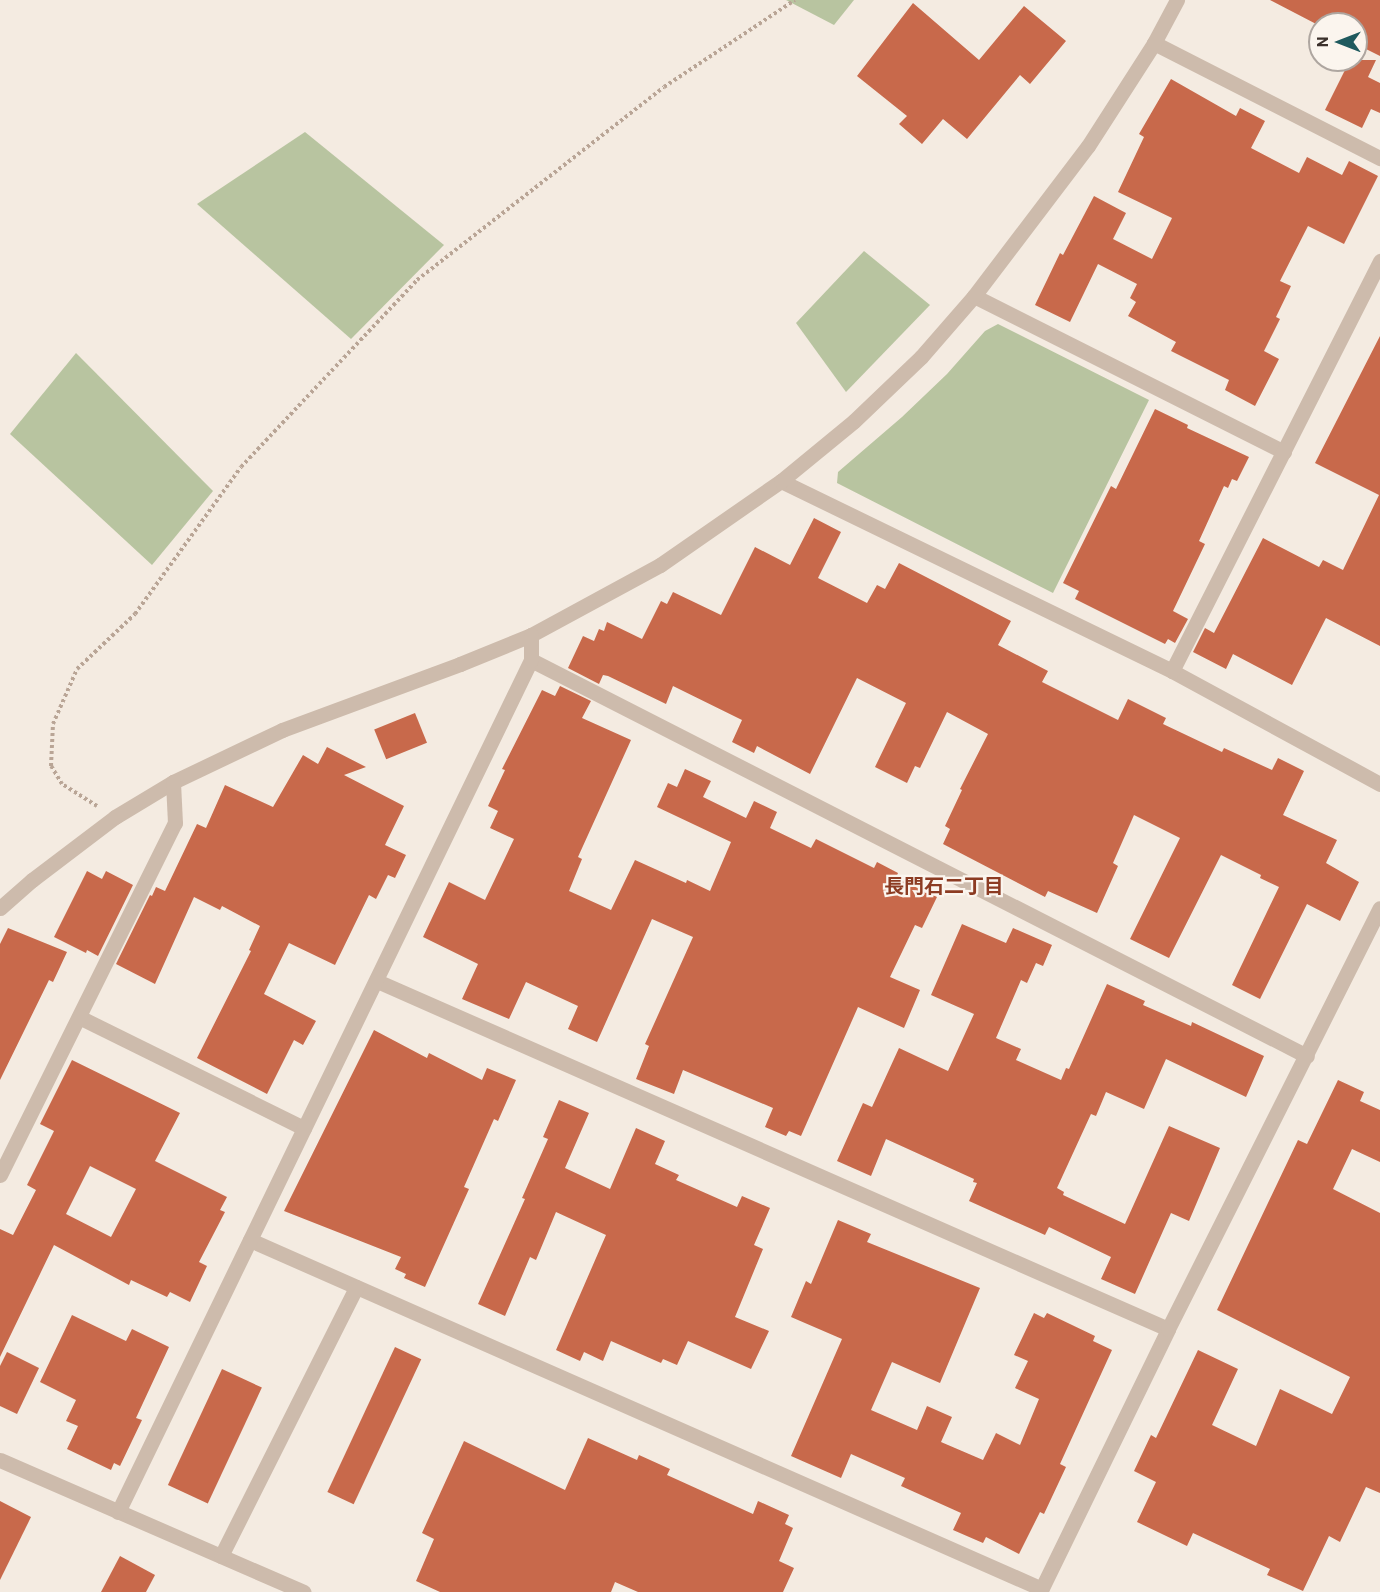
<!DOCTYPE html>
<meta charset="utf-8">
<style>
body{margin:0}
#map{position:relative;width:1380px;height:1592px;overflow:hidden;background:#f4ebe1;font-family:Barlow,"Noto Sans JP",sans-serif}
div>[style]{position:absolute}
.green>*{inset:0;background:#b8c4a0}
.building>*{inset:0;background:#c8694b;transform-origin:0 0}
.path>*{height:4px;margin-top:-2px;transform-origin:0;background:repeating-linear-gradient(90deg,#b9a596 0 3px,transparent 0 6px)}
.minor>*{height:15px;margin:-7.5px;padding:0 7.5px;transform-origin:7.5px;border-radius:7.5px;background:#cdbbac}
span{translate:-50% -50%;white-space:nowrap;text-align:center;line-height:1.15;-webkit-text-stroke:4.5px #fbf5ee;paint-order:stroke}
.neighbourhood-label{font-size:20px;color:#8c3b22;font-weight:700}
.north{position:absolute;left:1308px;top:12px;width:60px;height:60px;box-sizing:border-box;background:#fbf5ee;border:2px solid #aea6a0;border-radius:50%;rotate:270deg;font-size:16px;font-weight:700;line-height:24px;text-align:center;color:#3b302b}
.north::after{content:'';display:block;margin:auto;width:21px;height:27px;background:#1f5a5e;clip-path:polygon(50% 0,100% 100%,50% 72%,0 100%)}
</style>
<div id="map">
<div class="green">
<i style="clip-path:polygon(786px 0,854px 0,834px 25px)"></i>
<i style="clip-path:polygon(305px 132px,444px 245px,351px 339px,197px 204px)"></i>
<i style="clip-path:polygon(864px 251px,930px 305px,846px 392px,796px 323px)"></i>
<i style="clip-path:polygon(998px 324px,1149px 400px,1053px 593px,837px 483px,838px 472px,902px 417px,947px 374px,985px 331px)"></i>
<i style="clip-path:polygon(76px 353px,213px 491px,152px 565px,10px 434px)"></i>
</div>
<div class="building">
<i style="clip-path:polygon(1270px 0,1380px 0,1380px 56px,1356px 44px,1356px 24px,1320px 26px)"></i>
<i style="clip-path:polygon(913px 3px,979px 60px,1024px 6px,1066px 41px,1030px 84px,1020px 75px,967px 139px,943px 119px,922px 144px,899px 124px,907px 116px,857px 76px)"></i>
<i style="clip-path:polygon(1350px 60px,1376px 60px,1368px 77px,1380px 83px,1380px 113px,1371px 109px,1362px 128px,1325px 110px)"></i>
<i style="clip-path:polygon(1171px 79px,1236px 116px,1240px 108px,1265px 121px,1251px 148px,1299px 173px,1307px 157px,1342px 175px,1349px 161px,1378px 176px,1344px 244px,1308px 226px,1280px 281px,1291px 286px,1276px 317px,1280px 319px,1264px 351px,1279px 359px,1255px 406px,1225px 390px,1229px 380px,1171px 351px,1176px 342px,1128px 316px,1136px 302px,1130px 298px,1137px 284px,1098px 264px,1070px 322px,1035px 305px,1060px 253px,1063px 255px,1094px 196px,1126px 213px,1113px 239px,1152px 259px,1172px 218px,1118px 192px,1144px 137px,1139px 134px)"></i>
<i style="clip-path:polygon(1380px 336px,1380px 646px,1326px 618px,1292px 685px,1233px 654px,1226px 669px,1193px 652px,1205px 628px,1214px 633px,1263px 538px,1319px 567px,1323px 560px,1343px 570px,1379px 495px,1315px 463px)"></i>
<i style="clip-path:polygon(1155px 409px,1188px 425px,1187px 428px,1249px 457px,1237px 481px,1232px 479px,1228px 488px,1224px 486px,1199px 541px,1205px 544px,1173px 611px,1188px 619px,1175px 643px,1168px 639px,1165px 644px,1075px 599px,1079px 591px,1063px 583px,1111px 486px,1116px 489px)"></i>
<i style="clip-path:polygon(814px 518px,841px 532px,818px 578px,867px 603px,877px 585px,885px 589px,899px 563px,1011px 621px,998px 645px,1048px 671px,1042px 682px,1118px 720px,1128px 699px,1166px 718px,1163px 724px,1222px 752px,1224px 748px,1272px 770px,1278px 758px,1304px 771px,1283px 815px,1337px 840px,1326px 863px,1359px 882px,1340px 921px,1307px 904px,1260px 999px,1232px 985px,1279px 887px,1260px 878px,1261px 875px,1221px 855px,1169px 958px,1130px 939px,1180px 838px,1134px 815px,1113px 863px,1118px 866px,1097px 913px,1048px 891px,1045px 897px,943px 844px,950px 829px,945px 826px,962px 790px,960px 789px,988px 734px,947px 712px,920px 768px,915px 766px,907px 783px,875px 767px,906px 703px,857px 678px,810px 774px,757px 746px,754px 753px,732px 742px,742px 720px,673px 686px,666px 704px,608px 676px,603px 675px,599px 684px,568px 668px,583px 636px,594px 641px,599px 629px,604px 631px,607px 622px,642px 639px,661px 601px,667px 604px,673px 592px,721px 615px,755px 547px,790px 565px)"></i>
<i style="clip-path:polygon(560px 686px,591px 701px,582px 718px,631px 740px,578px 857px,582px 859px,569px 891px,611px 910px,635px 860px,686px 883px,687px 880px,710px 891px,731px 842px,657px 807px,668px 783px,677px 787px,685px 769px,711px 781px,703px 797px,746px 818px,754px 801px,777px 812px,770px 828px,811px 848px,816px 839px,874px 868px,877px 862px,898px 873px,896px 878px,937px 897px,922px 928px,915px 925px,890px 977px,920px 990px,904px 1028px,858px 1007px,801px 1136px,789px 1131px,786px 1136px,765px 1127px,773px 1108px,683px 1070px,674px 1094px,636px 1079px,649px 1046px,645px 1044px,693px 937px,652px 919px,597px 1042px,568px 1029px,578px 1006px,526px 982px,509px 1019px,462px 999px,478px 964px,423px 937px,449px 882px,485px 900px,514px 839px,490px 828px,498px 811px,488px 806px,505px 770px,502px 769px,542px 690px,555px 696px)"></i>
<i style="left:415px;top:713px;width:32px;height:44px;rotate:68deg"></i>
<i style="clip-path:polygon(327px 747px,366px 767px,344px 775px,404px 806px,385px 845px,406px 855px,395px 878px,388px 875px,376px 899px,369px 895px,335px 965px,289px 943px,264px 994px,316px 1021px,303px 1045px,294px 1040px,267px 1094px,197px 1058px,251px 951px,249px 950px,260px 926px,222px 906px,220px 910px,194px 897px,155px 984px,116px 964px,150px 895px,152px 896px,156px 887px,165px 891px,197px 824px,206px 828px,225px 785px,273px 807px,303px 755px,318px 764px)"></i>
<i style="clip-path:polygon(87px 871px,102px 879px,106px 871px,133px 885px,98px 956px,87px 950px,86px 953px,54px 937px)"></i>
<i style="clip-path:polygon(962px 924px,1006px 943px,1013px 928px,1052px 945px,1043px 966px,1036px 963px,1027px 983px,1021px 980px,996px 1038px,1021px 1049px,1016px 1060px,1061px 1080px,1066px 1068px,1069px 1069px,1107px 984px,1145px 1001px,1143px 1005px,1191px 1026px,1192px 1022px,1264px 1056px,1246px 1097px,1166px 1059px,1144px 1109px,1106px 1092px,1096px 1116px,1091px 1114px,1057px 1188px,1064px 1192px,1063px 1195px,1125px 1224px,1169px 1126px,1220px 1148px,1189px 1221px,1171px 1213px,1135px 1294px,1101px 1279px,1111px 1257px,1049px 1227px,1045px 1235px,969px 1201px,977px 1183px,973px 1182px,974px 1179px,886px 1139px,871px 1176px,837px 1161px,863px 1103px,872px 1107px,899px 1048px,948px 1071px,974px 1014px,931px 995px)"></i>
<i style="clip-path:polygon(8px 928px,67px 952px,53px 982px,49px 980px,0 1080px,0 944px)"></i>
<i style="clip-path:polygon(374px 1030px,427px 1058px,429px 1053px,482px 1080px,487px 1068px,516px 1080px,498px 1121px,494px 1119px,464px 1187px,469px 1189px,425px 1287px,404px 1278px,406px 1274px,395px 1269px,401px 1257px,284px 1211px)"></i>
<i style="clip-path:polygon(evenodd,72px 1060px,180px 1113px,155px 1161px,227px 1197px,220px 1210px,225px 1212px,199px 1262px,207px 1266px,190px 1302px,170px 1292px,167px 1297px,131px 1280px,129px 1285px,54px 1245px,0 1357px,0 1229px,13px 1235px,36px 1190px,27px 1185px,54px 1131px,40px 1124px,72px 1060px,90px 1166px,136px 1189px,111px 1237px,66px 1214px,90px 1166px)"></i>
<i style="clip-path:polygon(1338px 1080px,1364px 1092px,1360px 1101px,1380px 1110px,1380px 1162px,1352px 1149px,1333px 1189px,1380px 1213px,1380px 1493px,1366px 1487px,1340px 1542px,1329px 1536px,1303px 1591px,1267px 1575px,1270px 1569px,1193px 1533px,1187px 1546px,1137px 1522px,1156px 1482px,1134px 1471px,1151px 1435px,1156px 1438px,1198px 1350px,1238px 1369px,1212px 1425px,1256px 1446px,1280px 1389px,1332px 1414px,1350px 1377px,1217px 1310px,1298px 1140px,1307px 1144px)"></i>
<i style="clip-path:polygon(559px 1100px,589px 1113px,565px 1168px,610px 1189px,636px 1128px,665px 1141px,655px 1164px,679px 1175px,676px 1180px,737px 1207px,742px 1196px,770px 1208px,754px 1245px,763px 1249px,735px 1317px,769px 1331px,751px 1369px,688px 1341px,677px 1365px,663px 1359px,661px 1363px,611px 1341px,603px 1361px,584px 1352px,580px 1361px,556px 1350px,606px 1235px,556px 1212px,536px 1260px,530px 1257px,505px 1316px,478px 1304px,525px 1199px,522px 1198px,548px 1139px,543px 1137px)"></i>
<i style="clip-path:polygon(838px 1220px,871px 1234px,867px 1242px,980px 1288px,940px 1383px,892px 1362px,871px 1410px,917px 1430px,927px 1406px,952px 1417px,941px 1442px,983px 1460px,996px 1433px,1020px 1445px,1039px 1399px,1015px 1388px,1028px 1361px,1014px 1355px,1034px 1313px,1044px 1318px,1047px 1313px,1095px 1336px,1093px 1341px,1112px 1350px,1060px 1464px,1066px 1467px,1044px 1514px,1040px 1512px,1019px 1554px,986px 1537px,983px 1543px,953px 1530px,961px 1513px,901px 1486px,905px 1478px,851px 1454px,841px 1478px,791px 1456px,842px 1339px,791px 1317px,806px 1281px,811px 1284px)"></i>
<i style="clip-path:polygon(72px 1315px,126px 1341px,132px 1329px,169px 1347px,136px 1418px,142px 1420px,120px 1466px,114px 1463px,111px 1470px,67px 1449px,78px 1426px,66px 1421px,76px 1400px,40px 1382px)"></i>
<i style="left:395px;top:1347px;width:29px;height:160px;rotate:25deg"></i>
<i style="clip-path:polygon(7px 1352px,39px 1368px,17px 1414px,0 1406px,0 1366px)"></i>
<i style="left:222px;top:1369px;width:44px;height:128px;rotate:25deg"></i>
<i style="clip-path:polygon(588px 1438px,637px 1460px,639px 1455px,670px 1469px,667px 1475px,753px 1514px,758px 1501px,789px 1515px,785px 1524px,793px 1528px,779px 1561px,794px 1568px,783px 1592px,638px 1592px,615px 1582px,611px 1592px,440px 1592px,416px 1581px,434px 1539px,422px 1533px,464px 1441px,565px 1490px)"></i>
<i style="clip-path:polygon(0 1501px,31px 1517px,0 1580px)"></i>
<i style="clip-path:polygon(120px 1556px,155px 1575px,146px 1592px,101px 1592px)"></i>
</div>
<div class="path">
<i style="left:97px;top:806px;width:41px;rotate:-147.8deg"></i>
<i style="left:62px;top:784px;width:21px;rotate:-121deg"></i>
<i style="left:51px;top:766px;width:42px;rotate:-87.3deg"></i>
<i style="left:53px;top:724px;width:60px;rotate:-66.4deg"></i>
<i style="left:77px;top:669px;width:80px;rotate:-43.5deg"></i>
<i style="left:135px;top:614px;width:181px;rotate:-54.2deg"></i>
<i style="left:241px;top:467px;width:257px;rotate:-46.7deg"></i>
<i style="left:417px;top:280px;width:313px;rotate:-38deg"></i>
<i style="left:664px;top:87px;width:157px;rotate:-33.6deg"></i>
</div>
<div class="minor">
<i style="left:1154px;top:43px;width:254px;rotate:27deg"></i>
<i style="left:974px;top:296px;width:347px;rotate:26.7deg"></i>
<i style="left:781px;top:481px;width:435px;rotate:25.9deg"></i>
<i style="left:1172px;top:671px;width:237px;rotate:28.5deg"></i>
<i style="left:531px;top:660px;width:871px;rotate:27.04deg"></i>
<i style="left:1172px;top:671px;width:460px;rotate:-63.1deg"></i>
<i style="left:0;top:908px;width:43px;rotate:-41.2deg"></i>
<i style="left:32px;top:880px;width:104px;rotate:-37.2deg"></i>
<i style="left:115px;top:817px;width:68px;rotate:-31.1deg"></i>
<i style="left:173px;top:782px;width:121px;rotate:-25.5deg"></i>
<i style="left:282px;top:730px;width:190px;rotate:-20.3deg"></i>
<i style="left:460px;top:664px;width:77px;rotate:-22.2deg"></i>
<i style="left:531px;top:635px;width:147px;rotate:-28.5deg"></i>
<i style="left:660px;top:565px;width:147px;rotate:-34.8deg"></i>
<i style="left:781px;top:481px;width:94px;rotate:-39.4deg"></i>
<i style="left:854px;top:421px;width:93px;rotate:-43.7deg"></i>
<i style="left:921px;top:357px;width:81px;rotate:-49deg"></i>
<i style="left:974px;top:296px;width:188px;rotate:-52.8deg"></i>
<i style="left:1088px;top:146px;width:122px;rotate:-57.3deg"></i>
<i style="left:1154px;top:43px;width:49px;rotate:-61.9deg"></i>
<i style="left:377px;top:981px;width:864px;rotate:23.75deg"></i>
<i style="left:79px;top:1017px;width:251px;rotate:26.3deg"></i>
<i style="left:0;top:1175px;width:393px;rotate:-63.6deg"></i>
<i style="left:175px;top:823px;width:41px;rotate:-92.8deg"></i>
<i style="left:250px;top:1240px;width:865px;rotate:23.78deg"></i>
<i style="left:0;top:1460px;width:331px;rotate:23.5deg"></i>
<i style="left:118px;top:1512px;width:947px;rotate:-64.14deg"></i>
<i style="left:531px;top:660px;width:25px;rotate:-90deg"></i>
<i style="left:221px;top:1556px;width:301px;rotate:-63.3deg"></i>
<i style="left:1040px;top:1592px;width:292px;rotate:-64deg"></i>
<i style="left:1168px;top:1329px;width:471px;rotate:-63.3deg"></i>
</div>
<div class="neighbourhood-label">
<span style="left:944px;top:885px">長門石二丁目</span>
</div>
<div class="north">N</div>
</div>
